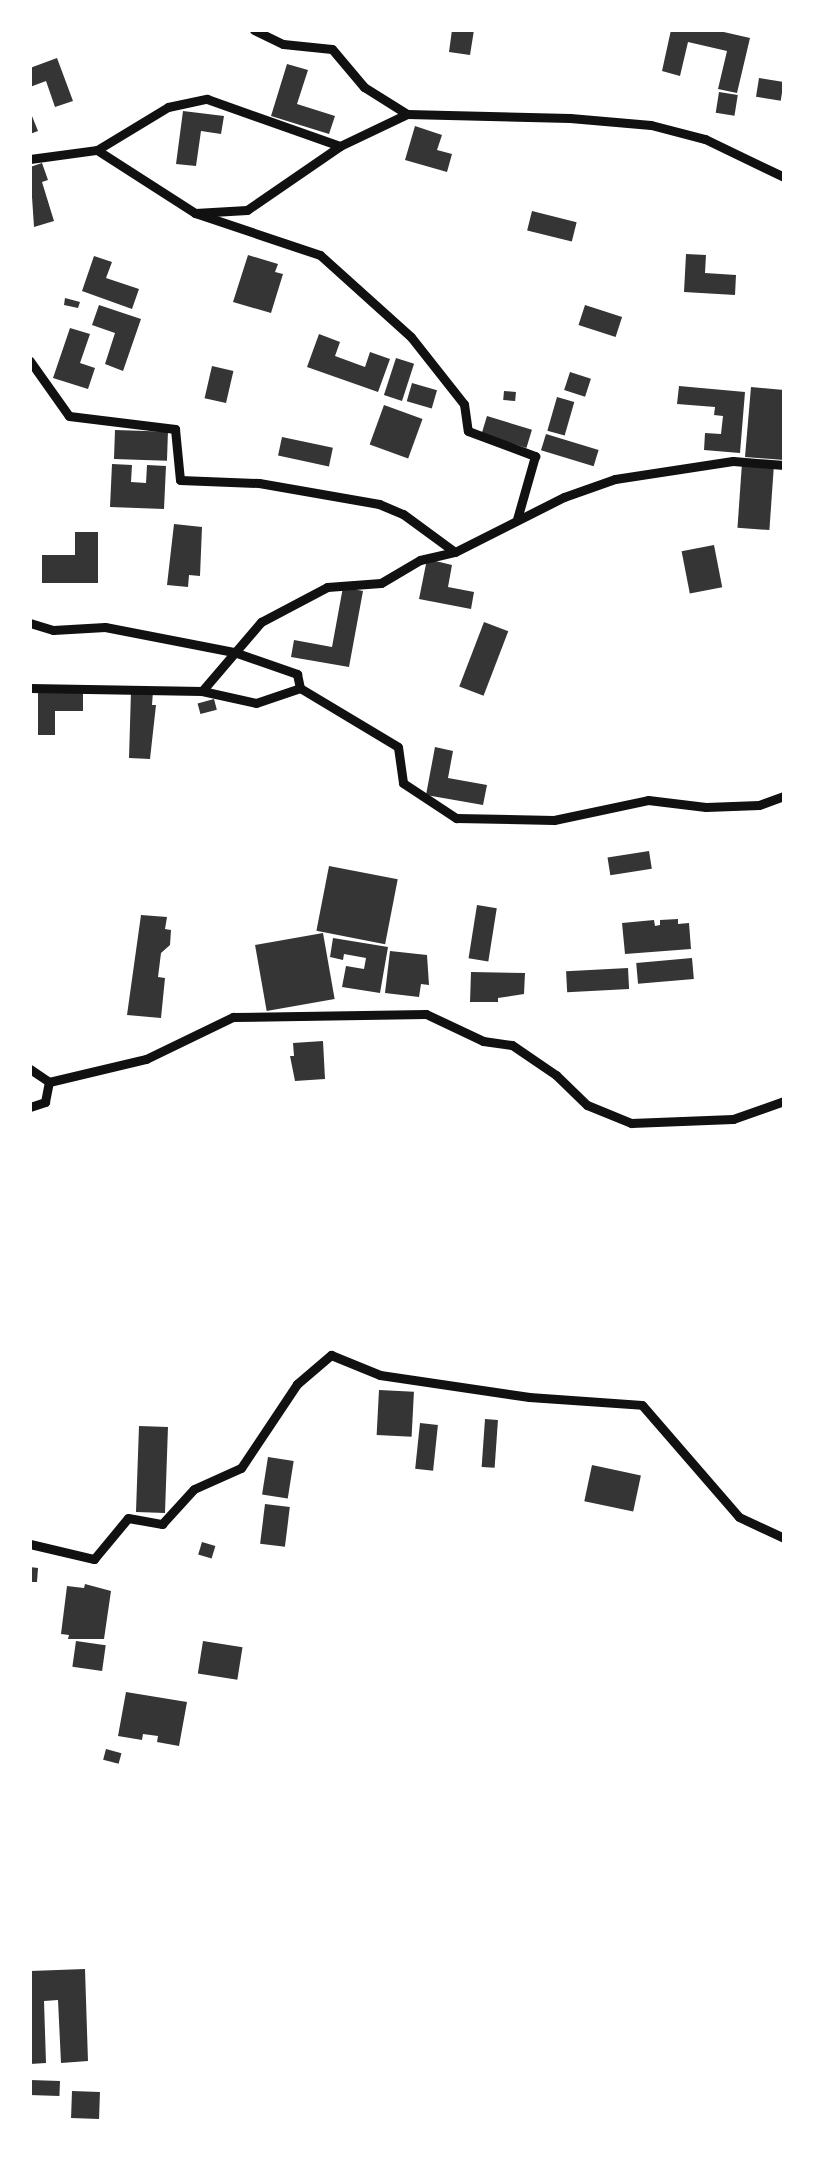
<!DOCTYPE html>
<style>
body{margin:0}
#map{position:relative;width:814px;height:2166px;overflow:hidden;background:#fff;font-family:"Alegreya Sans",sans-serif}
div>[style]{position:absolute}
.building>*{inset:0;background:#353535;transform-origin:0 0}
.minor>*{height:9px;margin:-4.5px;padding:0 4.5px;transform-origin:4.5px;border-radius:4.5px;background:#111}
span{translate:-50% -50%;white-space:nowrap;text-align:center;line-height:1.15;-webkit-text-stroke:10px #fff;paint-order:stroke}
.frame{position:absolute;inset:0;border:32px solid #fff;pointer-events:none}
</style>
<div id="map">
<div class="building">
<i style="clip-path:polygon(452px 30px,474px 30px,470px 55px,449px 52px)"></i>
<i style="clip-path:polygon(671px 30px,715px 30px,750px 38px,737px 93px,718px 89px,727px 51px,688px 42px,680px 76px,662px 71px)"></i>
<i style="clip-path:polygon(57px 58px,73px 101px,55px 107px,46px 81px,30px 87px,30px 68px)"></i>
<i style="clip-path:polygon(287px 64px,308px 70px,297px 104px,335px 116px,329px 134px,271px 116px)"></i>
<i style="left:759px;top:78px;width:25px;height:19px;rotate:9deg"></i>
<i style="left:719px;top:92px;width:19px;height:21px;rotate:9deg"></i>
<i style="clip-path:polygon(30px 111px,38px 131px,30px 134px)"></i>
<i style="clip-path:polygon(183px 111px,224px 116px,221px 134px,201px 131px,196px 166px,176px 164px)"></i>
<i style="clip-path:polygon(415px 126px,442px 135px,437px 150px,452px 154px,447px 172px,405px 160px)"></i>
<i style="clip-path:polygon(42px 163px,48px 180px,42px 182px,54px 221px,34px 227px,30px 167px)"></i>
<i style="left:532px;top:211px;width:46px;height:20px;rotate:14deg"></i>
<i style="clip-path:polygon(686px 254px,706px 255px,705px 273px,736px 275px,735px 295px,684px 292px)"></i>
<i style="clip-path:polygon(248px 255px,278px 264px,275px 272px,283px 274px,271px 313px,233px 302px)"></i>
<i style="clip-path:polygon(94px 256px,112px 262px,106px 278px,139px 289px,132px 309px,82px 291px)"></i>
<i style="clip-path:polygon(65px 298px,80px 302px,78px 308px,64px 305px)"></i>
<i style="clip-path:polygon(99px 305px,141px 319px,123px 371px,105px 364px,115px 333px,92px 325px)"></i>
<i style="left:585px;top:305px;width:39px;height:21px;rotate:18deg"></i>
<i style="clip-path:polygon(70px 328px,90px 334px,80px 363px,95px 368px,88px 389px,53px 378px)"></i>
<i style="clip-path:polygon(319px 334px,340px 342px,335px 356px,365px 367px,370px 352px,390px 359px,378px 392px,307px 367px)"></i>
<i style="left:396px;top:358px;width:19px;height:39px;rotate:18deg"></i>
<i style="left:212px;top:366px;width:22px;height:33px;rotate:13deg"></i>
<i style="left:570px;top:372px;width:22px;height:19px;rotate:18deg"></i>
<i style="left:412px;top:383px;width:26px;height:19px;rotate:16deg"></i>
<i style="clip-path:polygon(679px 386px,745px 392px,740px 453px,704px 450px,705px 433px,721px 434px,723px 416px,714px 415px,715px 407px,677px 404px)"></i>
<i style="clip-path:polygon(751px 387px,784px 390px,784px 460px,745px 457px)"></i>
<i style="left:504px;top:391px;width:12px;height:9px;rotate:5deg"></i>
<i style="left:557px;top:397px;width:18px;height:35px;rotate:16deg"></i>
<i style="left:384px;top:405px;width:41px;height:42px;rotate:20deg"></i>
<i style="left:487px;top:416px;width:47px;height:19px;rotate:17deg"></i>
<i style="left:115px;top:430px;width:53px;height:29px;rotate:2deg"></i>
<i style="left:546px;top:434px;width:55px;height:17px;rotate:17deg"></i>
<i style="left:282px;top:437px;width:52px;height:19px;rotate:12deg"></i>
<i style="left:742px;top:463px;width:32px;height:65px;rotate:4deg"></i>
<i style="clip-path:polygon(112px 464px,132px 465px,131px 482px,146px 483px,147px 465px,166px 466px,164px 509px,110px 507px)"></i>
<i style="clip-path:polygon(174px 524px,202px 527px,200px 576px,189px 575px,188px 587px,167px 585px)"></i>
<i style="clip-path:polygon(75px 532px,98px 532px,98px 583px,42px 583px,42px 555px,75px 555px)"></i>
<i style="left:714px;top:545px;width:43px;height:33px;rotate:79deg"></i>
<i style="clip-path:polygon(427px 559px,452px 565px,448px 587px,474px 592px,471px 609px,419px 599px)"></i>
<i style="clip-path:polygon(343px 587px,363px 591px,349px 667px,291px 657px,294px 640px,332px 647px)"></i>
<i style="left:484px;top:622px;width:26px;height:69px;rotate:21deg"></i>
<i style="clip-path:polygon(38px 690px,83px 690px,83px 711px,55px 711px,55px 735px,38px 735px)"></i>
<i style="clip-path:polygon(131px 691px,153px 691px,152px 705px,156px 705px,150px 759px,129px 758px)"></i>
<i style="left:214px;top:699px;width:11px;height:17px;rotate:75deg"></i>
<i style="clip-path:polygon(435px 747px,453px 751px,448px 778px,487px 785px,483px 805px,426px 795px)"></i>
<i style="left:649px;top:851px;width:18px;height:42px;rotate:81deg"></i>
<i style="left:329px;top:866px;width:70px;height:66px;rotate:11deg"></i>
<i style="left:477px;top:905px;width:20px;height:54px;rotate:9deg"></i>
<i style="clip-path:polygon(141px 915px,167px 917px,165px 929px,171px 930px,170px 945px,161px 953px,158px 977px,165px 978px,161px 1018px,127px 1015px)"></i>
<i style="clip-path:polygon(678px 919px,678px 924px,689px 923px,691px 949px,625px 954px,622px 923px,654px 920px,655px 926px,660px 925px,660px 920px)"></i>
<i style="left:323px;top:933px;width:67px;height:69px;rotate:80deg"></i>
<i style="clip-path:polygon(333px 938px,388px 947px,380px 993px,342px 987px,346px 966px,364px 969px,366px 958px,344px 954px,343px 960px,330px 957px)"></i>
<i style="clip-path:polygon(390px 951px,427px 955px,429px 985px,421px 984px,419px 997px,385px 993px)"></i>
<i style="left:692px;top:958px;width:21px;height:56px;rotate:85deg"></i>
<i style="left:628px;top:968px;width:21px;height:62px;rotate:87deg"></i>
<i style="clip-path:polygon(471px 972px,525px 973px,524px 994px,498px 998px,498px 1002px,470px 1002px)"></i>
<i style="clip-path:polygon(323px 1041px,325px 1079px,295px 1081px,290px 1056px,294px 1056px,293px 1043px)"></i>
<i style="left:379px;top:1390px;width:35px;height:45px;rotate:3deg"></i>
<i style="left:485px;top:1419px;width:13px;height:48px;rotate:4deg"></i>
<i style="left:420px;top:1423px;width:18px;height:46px;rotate:6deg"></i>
<i style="left:139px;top:1426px;width:29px;height:86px;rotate:2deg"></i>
<i style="left:268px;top:1457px;width:26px;height:38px;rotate:9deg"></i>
<i style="left:592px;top:1465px;width:50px;height:37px;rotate:12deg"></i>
<i style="left:265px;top:1504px;width:25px;height:40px;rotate:7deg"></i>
<i style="left:202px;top:1542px;width:14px;height:13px;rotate:17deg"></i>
<i style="clip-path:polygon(30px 1567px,38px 1568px,37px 1582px,30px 1582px)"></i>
<i style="clip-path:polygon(85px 1584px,111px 1591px,104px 1639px,68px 1639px,69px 1635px,61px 1634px,67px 1586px,84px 1588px)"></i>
<i style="left:76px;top:1641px;width:30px;height:26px;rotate:8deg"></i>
<i style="left:203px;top:1641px;width:40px;height:33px;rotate:9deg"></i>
<i style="clip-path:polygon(126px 1692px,187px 1702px,179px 1746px,157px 1742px,158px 1736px,143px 1734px,142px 1740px,118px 1736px)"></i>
<i style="left:106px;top:1749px;width:16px;height:11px;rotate:15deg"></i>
<i style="clip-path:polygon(85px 1969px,88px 2061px,61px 2063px,58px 2000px,44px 2001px,46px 2063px,30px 2064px,30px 1971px)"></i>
<i style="left:30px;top:2080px;width:30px;height:15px;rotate:2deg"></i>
<i style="left:72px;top:2091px;width:28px;height:27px;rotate:2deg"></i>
</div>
<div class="minor">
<i style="left:254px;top:30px;width:32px;rotate:26deg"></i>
<i style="left:283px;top:44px;width:49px;rotate:5.8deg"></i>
<i style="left:332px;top:49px;width:50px;rotate:49.9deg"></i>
<i style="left:364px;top:87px;width:51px;rotate:32.1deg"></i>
<i style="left:97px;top:150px;width:117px;rotate:32.7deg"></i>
<i style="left:195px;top:213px;width:52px;rotate:-3.3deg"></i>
<i style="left:247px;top:210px;width:113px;rotate:-34.5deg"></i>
<i style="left:30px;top:159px;width:68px;rotate:-7.7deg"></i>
<i style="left:97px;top:150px;width:83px;rotate:-31.2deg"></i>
<i style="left:168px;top:107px;width:40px;rotate:-12deg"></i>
<i style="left:207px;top:99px;width:141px;rotate:19.5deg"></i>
<i style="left:340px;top:146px;width:74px;rotate:-25.5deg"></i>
<i style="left:407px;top:114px;width:163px;rotate:1.4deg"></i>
<i style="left:570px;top:118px;width:81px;rotate:4.9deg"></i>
<i style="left:651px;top:125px;width:56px;rotate:14.5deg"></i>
<i style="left:705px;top:139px;width:88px;rotate:25.7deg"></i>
<i style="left:195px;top:213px;width:132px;rotate:18.6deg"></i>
<i style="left:320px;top:255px;width:122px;rotate:42deg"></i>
<i style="left:411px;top:337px;width:85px;rotate:51.7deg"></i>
<i style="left:464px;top:404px;width:27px;rotate:82deg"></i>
<i style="left:468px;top:431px;width:72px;rotate:20.5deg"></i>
<i style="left:535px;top:456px;width:66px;rotate:105.9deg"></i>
<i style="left:30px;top:361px;width:67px;rotate:54.7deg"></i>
<i style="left:69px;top:416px;width:107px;rotate:7deg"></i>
<i style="left:175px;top:429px;width:51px;rotate:84.4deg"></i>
<i style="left:180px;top:480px;width:79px;rotate:2.2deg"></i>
<i style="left:259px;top:483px;width:122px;rotate:9.9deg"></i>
<i style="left:379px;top:504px;width:26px;rotate:23deg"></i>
<i style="left:403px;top:514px;width:64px;rotate:36.2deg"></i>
<i style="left:30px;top:623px;width:24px;rotate:17deg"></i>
<i style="left:53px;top:630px;width:52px;rotate:-3.3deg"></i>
<i style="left:105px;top:627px;width:131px;rotate:11deg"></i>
<i style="left:234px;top:652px;width:67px;rotate:19.2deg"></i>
<i style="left:297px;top:674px;width:14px;rotate:78deg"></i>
<i style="left:30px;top:688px;width:172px;rotate:1deg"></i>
<i style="left:202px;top:691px;width:91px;rotate:-49.5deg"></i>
<i style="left:261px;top:622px;width:75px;rotate:-27.9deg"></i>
<i style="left:327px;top:587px;width:54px;rotate:-4.2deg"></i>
<i style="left:381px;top:583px;width:45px;rotate:-30.5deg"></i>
<i style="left:420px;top:560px;width:36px;rotate:-13deg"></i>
<i style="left:455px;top:552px;width:122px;rotate:-26.8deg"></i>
<i style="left:564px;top:497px;width:54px;rotate:-19.4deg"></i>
<i style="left:615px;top:479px;width:119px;rotate:-8.7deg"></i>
<i style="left:733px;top:461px;width:51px;rotate:4.5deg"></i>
<i style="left:202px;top:691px;width:55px;rotate:12.5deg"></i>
<i style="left:256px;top:703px;width:46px;rotate:-18.8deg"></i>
<i style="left:300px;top:688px;width:114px;rotate:31deg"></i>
<i style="left:398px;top:747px;width:36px;rotate:82deg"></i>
<i style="left:403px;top:783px;width:64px;rotate:33.4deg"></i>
<i style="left:456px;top:818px;width:98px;rotate:1.2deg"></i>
<i style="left:554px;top:820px;width:96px;rotate:-12deg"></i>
<i style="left:648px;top:800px;width:58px;rotate:6.9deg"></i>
<i style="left:706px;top:807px;width:53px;rotate:-2.2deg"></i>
<i style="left:759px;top:805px;width:27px;rotate:-20deg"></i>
<i style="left:30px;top:1069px;width:23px;rotate:34deg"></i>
<i style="left:30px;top:1107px;width:16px;rotate:-18deg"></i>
<i style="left:45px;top:1102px;width:20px;rotate:-79deg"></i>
<i style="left:49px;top:1082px;width:100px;rotate:-13.3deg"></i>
<i style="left:146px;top:1059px;width:97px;rotate:-25.8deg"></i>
<i style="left:233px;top:1017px;width:193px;rotate:-0.9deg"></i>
<i style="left:426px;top:1014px;width:63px;rotate:25.3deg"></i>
<i style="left:483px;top:1041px;width:29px;rotate:8deg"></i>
<i style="left:512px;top:1045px;width:53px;rotate:34.3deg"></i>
<i style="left:556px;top:1075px;width:43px;rotate:44.1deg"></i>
<i style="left:587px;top:1105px;width:48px;rotate:22.2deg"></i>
<i style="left:631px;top:1123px;width:102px;rotate:-2.2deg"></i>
<i style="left:733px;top:1119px;width:54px;rotate:-19.4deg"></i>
<i style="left:30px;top:1544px;width:66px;rotate:13.2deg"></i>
<i style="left:94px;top:1559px;width:53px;rotate:-50.3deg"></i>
<i style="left:128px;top:1518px;width:35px;rotate:10deg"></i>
<i style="left:162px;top:1524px;width:47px;rotate:-47.6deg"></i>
<i style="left:194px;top:1489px;width:51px;rotate:-24.1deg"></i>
<i style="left:241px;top:1468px;width:101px;rotate:-56.3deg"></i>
<i style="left:297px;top:1384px;width:45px;rotate:-40.5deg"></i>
<i style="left:331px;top:1355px;width:53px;rotate:22.2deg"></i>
<i style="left:380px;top:1375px;width:151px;rotate:8.4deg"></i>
<i style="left:529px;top:1397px;width:113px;rotate:4deg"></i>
<i style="left:642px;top:1405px;width:148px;rotate:49.1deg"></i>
<i style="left:739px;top:1517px;width:50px;rotate:25deg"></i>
</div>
<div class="frame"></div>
</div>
